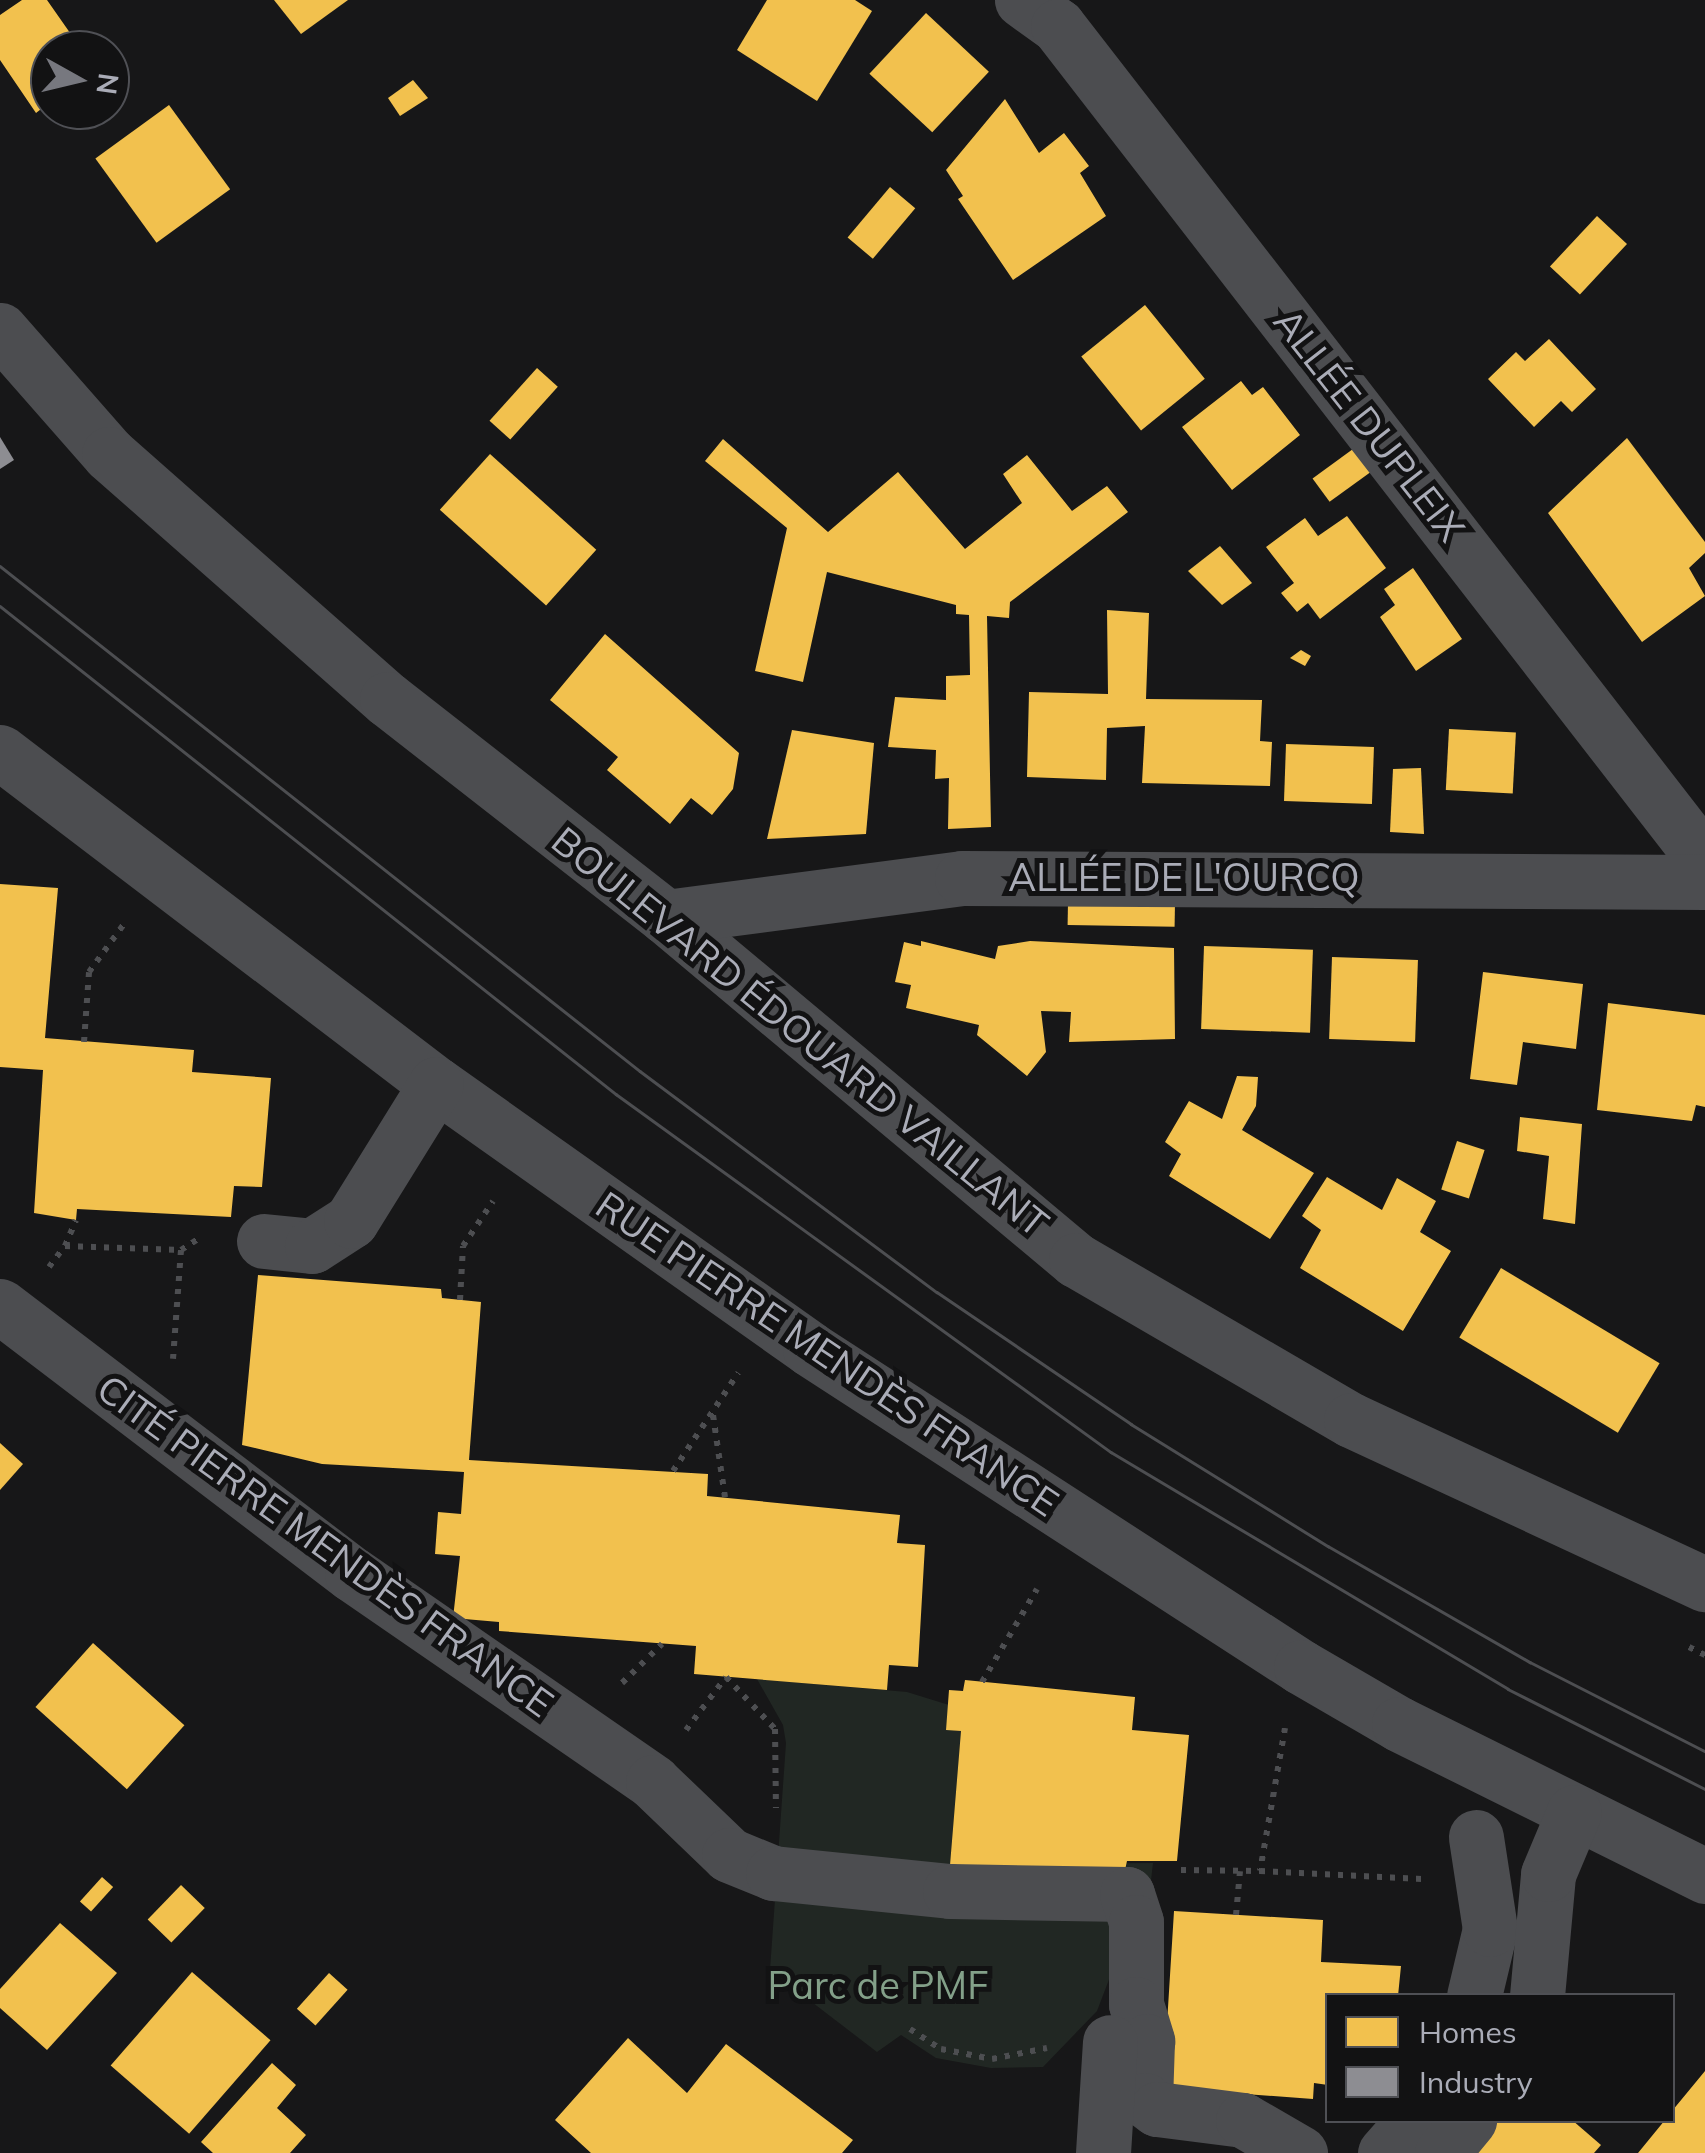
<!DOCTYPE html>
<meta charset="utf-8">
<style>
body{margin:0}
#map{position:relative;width:1705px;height:2153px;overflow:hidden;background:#171718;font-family:Mulish,sans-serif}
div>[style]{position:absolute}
.green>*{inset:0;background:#212723}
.homes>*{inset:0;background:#f2c14e;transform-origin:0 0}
.industry>*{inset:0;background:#8d8d92}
.path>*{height:6px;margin-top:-3px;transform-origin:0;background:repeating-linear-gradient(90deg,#4d4e51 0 5px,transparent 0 13px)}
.minor>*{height:55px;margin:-27.5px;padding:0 27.5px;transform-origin:27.5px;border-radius:27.5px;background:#4c4d50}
.tram>*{height:2.5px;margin:-1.25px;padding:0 1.25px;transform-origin:1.25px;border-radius:1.25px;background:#4d4e51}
span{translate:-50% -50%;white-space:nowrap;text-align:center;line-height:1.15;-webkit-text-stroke:10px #121213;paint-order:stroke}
.street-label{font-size:38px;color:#aaacb7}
.park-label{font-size:38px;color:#83a089}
.legend{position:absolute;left:1325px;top:1993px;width:350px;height:130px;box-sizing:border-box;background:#121213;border:2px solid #4f5055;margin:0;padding:12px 18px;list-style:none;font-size:30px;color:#aaacb7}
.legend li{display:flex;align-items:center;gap:20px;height:50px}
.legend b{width:50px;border:2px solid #4f5055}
.north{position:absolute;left:30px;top:30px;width:100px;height:100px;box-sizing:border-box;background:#121213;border:2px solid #4f5055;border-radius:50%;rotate:98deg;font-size:28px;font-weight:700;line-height:40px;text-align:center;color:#aaacb7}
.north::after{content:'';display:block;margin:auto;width:35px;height:45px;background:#77787f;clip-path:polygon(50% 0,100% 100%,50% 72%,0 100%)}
</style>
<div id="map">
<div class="green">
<i style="clip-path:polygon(757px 1679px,907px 1692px,949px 1705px,946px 1729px,961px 1731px,950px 1865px,1153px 1863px,1142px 1959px,1118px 1956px,1097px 2011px,1043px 2067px,991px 2068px,936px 2058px,901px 2035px,877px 2052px,770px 1970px,786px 1743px,783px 1725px)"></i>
</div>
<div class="homes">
<i style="clip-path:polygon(22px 0,47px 0,82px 50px,50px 50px,50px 102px,36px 113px,0 60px,0 15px)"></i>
<i style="clip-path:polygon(274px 0,348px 0,301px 34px)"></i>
<i style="clip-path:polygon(767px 0,855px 0,872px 11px,817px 101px,737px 50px)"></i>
<i style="left:926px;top:13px;width:86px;height:83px;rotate:43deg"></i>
<i style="clip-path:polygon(413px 80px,428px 98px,400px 116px,388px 98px)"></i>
<i style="clip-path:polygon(1005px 99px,1039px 153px,1064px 133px,1089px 166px,1080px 173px,1106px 216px,1013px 280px,958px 199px,963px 196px,946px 170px)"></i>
<i style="left:169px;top:105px;width:104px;height:91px;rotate:54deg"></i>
<i style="left:890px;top:187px;width:33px;height:66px;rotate:40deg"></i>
<i style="left:1597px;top:216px;width:41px;height:69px;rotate:43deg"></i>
<i style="left:1145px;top:305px;width:95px;height:82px;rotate:51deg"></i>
<i style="clip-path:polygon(1549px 339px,1596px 389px,1572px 412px,1561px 401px,1534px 427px,1488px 379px,1516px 352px,1525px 361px)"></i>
<i style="left:537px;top:368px;width:28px;height:71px;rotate:42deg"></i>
<i style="clip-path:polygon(1241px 381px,1252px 395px,1263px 387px,1300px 435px,1232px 490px,1182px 427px)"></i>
<i style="clip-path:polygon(1627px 438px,1705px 542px,1705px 553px,1689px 568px,1705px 596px,1642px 642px,1548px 513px)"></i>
<i style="clip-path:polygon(723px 439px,828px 532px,898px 472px,965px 549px,1022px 503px,1003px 474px,1027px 455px,1072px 511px,1107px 486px,1128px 512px,1010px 602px,1009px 618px,987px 616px,991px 827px,948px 829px,949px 778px,935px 779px,936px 750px,888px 747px,895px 697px,946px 700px,946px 676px,970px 675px,969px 615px,956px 614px,956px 605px,827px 572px,803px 682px,755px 671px,787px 528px,705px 461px)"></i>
<i style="left:1353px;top:449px;width:29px;height:50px;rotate:54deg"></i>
<i style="left:490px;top:454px;width:143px;height:75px;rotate:42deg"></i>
<i style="clip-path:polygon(1347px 516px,1386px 568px,1320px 619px,1308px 603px,1297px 612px,1281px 593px,1294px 583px,1266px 547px,1305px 518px,1318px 536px)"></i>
<i style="clip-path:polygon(1220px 546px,1252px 583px,1222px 605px,1188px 571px)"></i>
<i style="clip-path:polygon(1413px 568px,1462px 639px,1416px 671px,1380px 617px,1395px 605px,1384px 589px)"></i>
<i style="clip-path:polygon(1107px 610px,1149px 613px,1146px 699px,1262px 700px,1260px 741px,1272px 742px,1270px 786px,1142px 783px,1145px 726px,1107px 728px,1106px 780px,1027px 777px,1029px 692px,1108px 694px)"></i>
<i style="clip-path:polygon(605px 634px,739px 753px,733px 789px,712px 815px,691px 798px,670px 824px,607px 770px,618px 757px,550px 700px)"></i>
<i style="clip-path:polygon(1301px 650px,1311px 656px,1305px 666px,1290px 658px)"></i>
<i style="left:1449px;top:729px;width:67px;height:61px;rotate:3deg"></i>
<i style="clip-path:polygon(792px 730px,874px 743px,866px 834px,767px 839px)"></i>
<i style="left:1286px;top:744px;width:88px;height:57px;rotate:2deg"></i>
<i style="clip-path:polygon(1421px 768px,1424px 834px,1390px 832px,1393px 769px)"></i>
<i style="clip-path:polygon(0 884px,58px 888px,45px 1038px,194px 1050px,192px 1072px,271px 1078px,262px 1187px,234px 1186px,231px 1217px,77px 1209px,76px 1220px,34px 1213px,43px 1070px,0 1067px)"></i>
<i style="left:1068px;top:902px;width:107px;height:23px;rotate:1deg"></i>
<i style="clip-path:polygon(921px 941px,995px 959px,998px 946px,1030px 941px,1174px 948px,1175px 1039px,1069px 1042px,1071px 1012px,1041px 1011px,1046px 1052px,1027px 1076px,977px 1035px,979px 1025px,906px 1008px,911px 985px,895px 982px,904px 942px,921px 946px)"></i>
<i style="left:1204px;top:946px;width:109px;height:83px;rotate:2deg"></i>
<i style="left:1332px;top:957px;width:86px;height:82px;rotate:2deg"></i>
<i style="clip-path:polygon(1483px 972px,1583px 984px,1576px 1049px,1523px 1042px,1517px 1085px,1470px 1079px)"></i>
<i style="clip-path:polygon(1608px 1003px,1705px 1015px,1705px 1107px,1696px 1105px,1692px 1121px,1597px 1110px)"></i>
<i style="clip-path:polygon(1237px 1076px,1258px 1077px,1256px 1106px,1242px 1130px,1314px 1173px,1270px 1239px,1169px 1176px,1181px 1154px,1165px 1142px,1189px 1101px,1222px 1119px)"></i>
<i style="clip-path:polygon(1520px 1117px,1582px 1124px,1575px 1224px,1543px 1219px,1549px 1156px,1517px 1151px)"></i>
<i style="left:1457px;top:1141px;width:29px;height:51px;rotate:18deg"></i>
<i style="clip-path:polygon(1327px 1177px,1382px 1210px,1397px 1178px,1436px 1201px,1420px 1232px,1451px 1251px,1403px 1331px,1300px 1268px,1321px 1230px,1302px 1216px)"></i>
<i style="left:1501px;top:1268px;width:185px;height:81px;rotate:31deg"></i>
<i style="clip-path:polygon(258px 1275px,441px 1289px,442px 1298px,481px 1302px,469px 1460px,708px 1474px,707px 1496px,900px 1515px,897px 1543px,925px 1545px,918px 1667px,889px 1665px,887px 1690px,694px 1674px,696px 1646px,499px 1631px,499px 1622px,453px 1618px,460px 1556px,435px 1554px,438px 1512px,461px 1514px,464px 1472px,322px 1464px,242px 1445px)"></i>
<i style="clip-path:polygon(0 1443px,23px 1464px,0 1490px)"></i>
<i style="left:93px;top:1643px;width:123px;height:86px;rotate:42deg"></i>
<i style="clip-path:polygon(965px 1680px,1135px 1697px,1132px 1730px,1189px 1735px,1177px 1861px,1127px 1861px,1125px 1870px,950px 1865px,961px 1731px,946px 1730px,949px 1690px,963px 1691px)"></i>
<i style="left:102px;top:1877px;width:15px;height:33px;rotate:42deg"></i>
<i style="left:181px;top:1885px;width:33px;height:48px;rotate:44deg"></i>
<i style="clip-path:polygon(1174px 1911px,1323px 1920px,1321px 1962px,1401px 1966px,1398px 1996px,1328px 1996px,1328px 2085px,1314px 2083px,1313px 2099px,1163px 2088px)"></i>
<i style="clip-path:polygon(60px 1923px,117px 1973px,47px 2050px,0 2008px,0 1989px)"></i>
<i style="left:192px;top:1972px;width:104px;height:124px;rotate:41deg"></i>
<i style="left:329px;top:1973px;width:25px;height:48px;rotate:42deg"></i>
<i style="clip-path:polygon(628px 2038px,687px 2093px,726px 2044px,853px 2140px,842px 2153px,591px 2153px,555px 2120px)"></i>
<i style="clip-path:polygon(272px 2063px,296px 2085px,277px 2108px,306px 2135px,290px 2153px,213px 2153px,201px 2142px)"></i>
<i style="clip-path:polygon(1705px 2071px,1705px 2153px,1638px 2153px,1665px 2120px,1672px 2120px,1672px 2111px)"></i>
<i style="clip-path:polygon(1483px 2120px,1572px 2120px,1601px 2145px,1594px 2153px,1456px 2153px)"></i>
</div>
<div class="industry">
<i style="clip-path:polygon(0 437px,14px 460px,0 469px)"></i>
</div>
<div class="path">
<i style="left:84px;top:1042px;width:70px;rotate:-85.9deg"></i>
<i style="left:89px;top:972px;width:59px;rotate:-53.9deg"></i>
<i style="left:65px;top:1246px;width:28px;rotate:-67deg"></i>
<i style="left:181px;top:1250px;width:24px;rotate:-33deg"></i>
<i style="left:49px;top:1267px;width:26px;rotate:-53deg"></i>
<i style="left:65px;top:1246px;width:116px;rotate:2deg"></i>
<i style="left:181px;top:1250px;width:109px;rotate:94.2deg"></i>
<i style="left:460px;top:1300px;width:54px;rotate:-86.8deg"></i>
<i style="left:463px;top:1246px;width:54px;rotate:-56.3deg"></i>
<i style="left:713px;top:1415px;width:83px;rotate:81.7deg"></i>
<i style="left:673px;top:1471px;width:118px;rotate:-56.4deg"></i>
<i style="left:1689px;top:1647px;width:18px;rotate:27deg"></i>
<i style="left:982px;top:1682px;width:108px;rotate:-59.4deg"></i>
<i style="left:622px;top:1683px;width:56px;rotate:-44.3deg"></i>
<i style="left:1285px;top:1728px;width:145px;rotate:99.9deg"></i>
<i style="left:1260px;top:1871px;width:162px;rotate:2.8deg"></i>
<i style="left:686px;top:1730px;width:66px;rotate:-53deg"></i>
<i style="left:726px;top:1677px;width:71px;rotate:46.7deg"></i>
<i style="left:775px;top:1729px;width:79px;rotate:89.3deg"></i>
<i style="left:1181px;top:1870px;width:79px;rotate:0.7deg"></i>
<i style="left:1236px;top:1915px;width:44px;rotate:-84.8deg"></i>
<i style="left:910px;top:2029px;width:37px;rotate:33deg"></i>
<i style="left:941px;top:2049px;width:52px;rotate:11.1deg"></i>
<i style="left:992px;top:2059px;width:56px;rotate:-11.3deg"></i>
</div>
<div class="minor">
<i style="left:1022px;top:0;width:44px;rotate:35.8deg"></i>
<i style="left:1058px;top:26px;width:1056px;rotate:52.23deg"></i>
<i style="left:0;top:330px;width:165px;rotate:48.7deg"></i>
<i style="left:109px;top:454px;width:371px;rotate:41.4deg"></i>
<i style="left:387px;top:699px;width:354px;rotate:38deg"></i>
<i style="left:666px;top:917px;width:535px;rotate:39.92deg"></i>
<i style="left:1076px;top:1260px;width:318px;rotate:30.2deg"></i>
<i style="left:1351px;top:1420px;width:390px;rotate:24.9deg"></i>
<i style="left:0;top:752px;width:548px;rotate:37.29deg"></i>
<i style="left:436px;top:1084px;width:458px;rotate:35.3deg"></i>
<i style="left:810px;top:1349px;width:585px;rotate:32.93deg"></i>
<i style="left:1301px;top:1667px;width:113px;rotate:30.2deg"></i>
<i style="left:1399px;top:1724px;width:342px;rotate:26.4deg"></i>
<i style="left:666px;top:917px;width:299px;rotate:-7.5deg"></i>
<i style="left:962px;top:878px;width:743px;rotate:0.31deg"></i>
<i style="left:264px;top:1241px;width:48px;rotate:5.9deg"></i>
<i style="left:312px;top:1246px;width:46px;rotate:-32.7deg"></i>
<i style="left:351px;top:1221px;width:161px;rotate:-58.2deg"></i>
<i style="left:0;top:1306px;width:442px;rotate:37.3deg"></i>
<i style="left:352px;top:1574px;width:366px;rotate:34.6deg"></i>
<i style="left:653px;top:1782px;width:105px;rotate:43.8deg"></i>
<i style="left:729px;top:1855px;width:48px;rotate:22.2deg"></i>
<i style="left:773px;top:1873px;width:178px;rotate:5.8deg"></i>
<i style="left:950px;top:1891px;width:177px;rotate:1deg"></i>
<i style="left:1127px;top:1894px;width:29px;rotate:72deg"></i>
<i style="left:1136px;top:1922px;width:82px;rotate:90deg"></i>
<i style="left:1136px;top:2004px;width:39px;rotate:73deg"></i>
<i style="left:1147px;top:2041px;width:59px;rotate:91.9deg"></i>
<i style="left:1145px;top:2100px;width:15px;rotate:37deg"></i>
<i style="left:1157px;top:2109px;width:87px;rotate:7.3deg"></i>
<i style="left:1243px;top:2120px;width:66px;rotate:30.1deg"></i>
<i style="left:1474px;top:1996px;width:69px;rotate:-76.6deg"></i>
<i style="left:1490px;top:1929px;width:93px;rotate:-98.7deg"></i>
<i style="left:1537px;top:1996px;width:122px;rotate:-84.8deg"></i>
<i style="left:1548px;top:1874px;width:67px;rotate:-67.2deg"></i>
<i style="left:1103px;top:2153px;width:111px;rotate:-86.4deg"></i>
<i style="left:1385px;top:2153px;width:44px;rotate:-48.7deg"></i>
<i style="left:1442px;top:2153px;width:43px;rotate:-50.7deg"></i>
</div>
<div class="tram">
<i style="left:0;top:566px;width:815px;rotate:38.28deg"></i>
<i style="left:640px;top:1071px;width:370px;rotate:36.7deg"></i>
<i style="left:937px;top:1292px;width:235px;rotate:34.2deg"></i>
<i style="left:1131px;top:1424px;width:232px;rotate:31.8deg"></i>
<i style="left:1328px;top:1546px;width:233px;rotate:29.9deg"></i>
<i style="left:1530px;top:1662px;width:196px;rotate:27deg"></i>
<i style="left:0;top:606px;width:786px;rotate:38.39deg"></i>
<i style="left:616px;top:1094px;width:611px;rotate:35.88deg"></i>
<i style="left:1111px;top:1452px;width:462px;rotate:30.8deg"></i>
<i style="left:1508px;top:1689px;width:221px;rotate:26.9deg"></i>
</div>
<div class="street-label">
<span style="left:1369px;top:425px;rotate:52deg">ALLÉE DUPLEIX</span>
<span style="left:1184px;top:878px">ALLÉE DE L'OURCQ</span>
<span style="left:800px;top:1032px;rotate:39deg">BOULEVARD ÉDOUARD VAILLANT</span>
<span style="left:827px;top:1354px;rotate:34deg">RUE PIERRE MENDÈS FRANCE</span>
<span style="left:325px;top:1546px;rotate:36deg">CITÉ PIERRE MENDÈS FRANCE</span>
</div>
<div class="park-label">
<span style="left:878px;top:1986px">Parc de PMF</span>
</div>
<ul class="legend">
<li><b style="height:28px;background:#f2c14e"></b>Homes</li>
<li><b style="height:28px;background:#8d8d92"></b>Industry</li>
</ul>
<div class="north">N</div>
</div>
